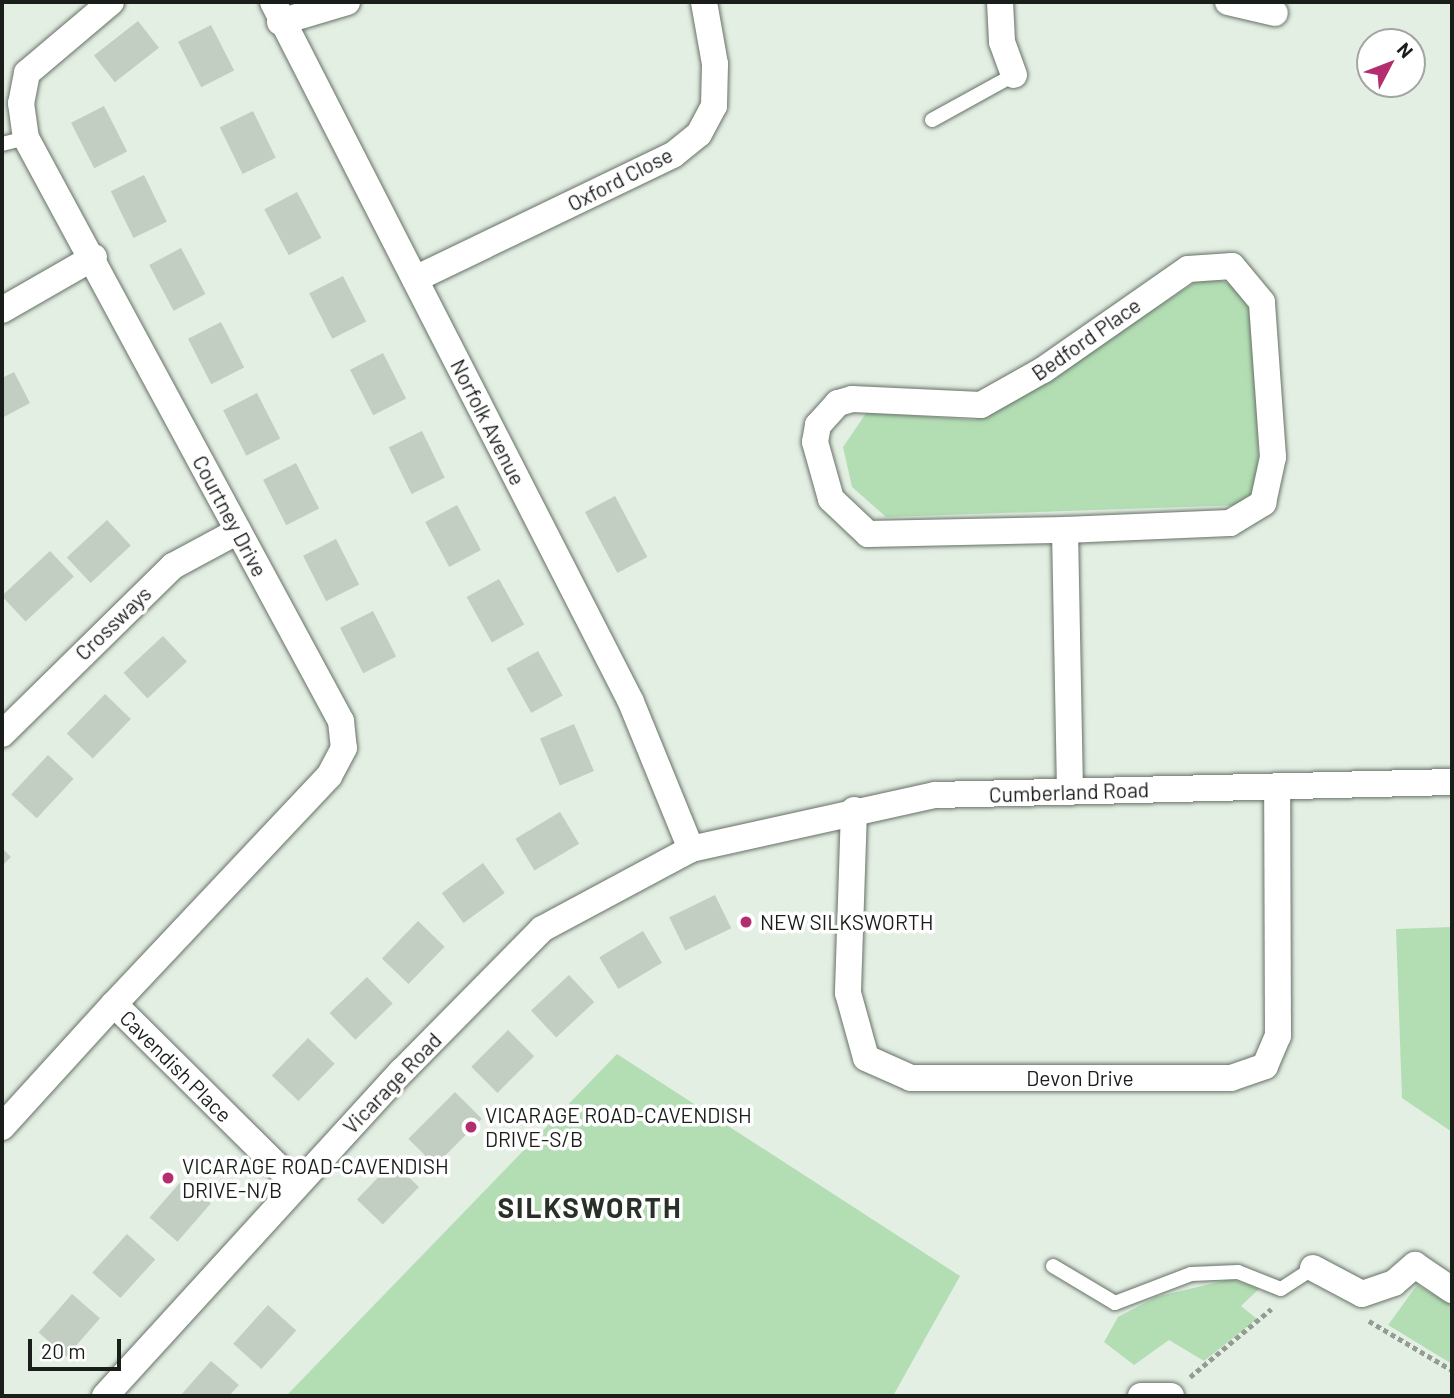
<!DOCTYPE html>
<style>
body{margin:0}
#map{position:relative;width:1454px;height:1398px;overflow:hidden;background:#e4efe4;font-family:Barlow,sans-serif}
div>[style]{position:absolute}
.green>*{inset:0;background:#b3deb4}
.building>*{inset:0;background:#c3cec3;transform-origin:0 0}
.path>*{height:4.5px;margin-top:-2.25px;transform-origin:0;background:repeating-linear-gradient(90deg,#939b93 0 5px,transparent 0 8.5px)}
.roads{filter:drop-shadow(0 0 2px #677167) drop-shadow(0 0 2px #677167)}
.service>*{height:14px;margin:-7px;padding:0 7px;transform-origin:7px;border-radius:7px;background:#fff}
.minor>*{height:26px;margin:-13px;padding:0 13px;transform-origin:13px;border-radius:13px;background:#fff}
.dots>*{width:19px;height:19px;translate:-50% -50%;box-sizing:border-box;border:4px solid #fff;border-radius:50%}
span{translate:-50% -50%;white-space:nowrap;text-align:center;line-height:1.15;-webkit-text-stroke:7px #fff;paint-order:stroke}
.street-label{font-size:21px;color:#1a1e1a}
.poi-label{font-size:21px;color:#1a1e1a}
.left{translate:0 -50%;text-align:left}
.district-label{font-size:28px;color:#283028;font-weight:700;letter-spacing:2px}
.frame{position:absolute;inset:0;border:4px solid #1a1e1a;pointer-events:none}
.north{position:absolute;left:1356px;top:28px;width:70px;height:70px;box-sizing:border-box;background:#fff;border:2px solid #a3a5a3;border-radius:50%;rotate:48deg;font-size:19px;font-weight:700;line-height:28px;text-align:center;color:#1a1e1a}
.north::after{content:'';display:block;margin:auto;width:24px;height:32px;background:#b42d6f;clip-path:polygon(50% 0,100% 100%,50% 72%,0 100%)}
.scale{position:absolute;left:28px;top:1339px;width:93px;height:32px;box-sizing:border-box;border:4px solid #1a1e1a;border-top:0;padding-left:9px;font-size:21px;line-height:24px;white-space:nowrap;color:#1a1e1a;-webkit-text-stroke:5px #fff;paint-order:stroke}
</style>
<div id="map">
<div class="green">
<i style="clip-path:polygon(1215px 279px,1234px 285px,1254px 317px,1259px 484px,1244px 505px,886px 517px,852px 487px,843px 447px,867px 412px,974px 420px,1015px 401px,1197px 281px)"></i>
<i style="clip-path:polygon(1452px 927px,1452px 1132px,1402px 1098px,1396px 929px)"></i>
<i style="clip-path:polygon(617px 1054px,960px 1276px,893px 1396px,286px 1396px)"></i>
<i style="clip-path:polygon(1231px 1279px,1259px 1289px,1241px 1306px,1257px 1319px,1204px 1361px,1169px 1340px,1134px 1365px,1104px 1342px,1118px 1317px,1156px 1297px)"></i>
<i style="clip-path:polygon(1417px 1285px,1452px 1305px,1452px 1364px,1388px 1325px)"></i>
</div>
<div class="building">
<i style="left:138px;top:21px;width:34px;height:56px;rotate:52deg"></i>
<i style="left:211px;top:25px;width:51px;height:37px;rotate:63deg"></i>
<i style="left:104px;top:106px;width:51px;height:37px;rotate:63deg"></i>
<i style="left:253px;top:111px;width:52px;height:37px;rotate:64deg"></i>
<i style="left:144px;top:175px;width:52px;height:37px;rotate:64deg"></i>
<i style="left:297px;top:192px;width:52px;height:37px;rotate:62deg"></i>
<i style="left:181px;top:248px;width:52px;height:36px;rotate:62deg"></i>
<i style="left:343px;top:276px;width:51px;height:38px;rotate:63deg"></i>
<i style="left:221px;top:322px;width:51px;height:37px;rotate:63deg"></i>
<i style="left:383px;top:353px;width:51px;height:37px;rotate:63deg"></i>
<i style="clip-path:polygon(14px 372px,30px 403px,2px 418px,2px 378px)"></i>
<i style="left:257px;top:393px;width:51px;height:38px;rotate:63deg"></i>
<i style="left:422px;top:431px;width:52px;height:37px;rotate:64deg"></i>
<i style="left:296px;top:463px;width:51px;height:37px;rotate:63deg"></i>
<i style="left:615px;top:496px;width:69px;height:34px;rotate:62deg"></i>
<i style="left:457px;top:505px;width:51px;height:36px;rotate:62deg"></i>
<i style="left:107px;top:520px;width:35px;height:55px;rotate:47deg"></i>
<i style="left:336px;top:539px;width:51px;height:37px;rotate:63deg"></i>
<i style="left:50px;top:551px;width:35px;height:66px;rotate:47deg"></i>
<i style="left:499px;top:579px;width:52px;height:37px;rotate:61deg"></i>
<i style="left:373px;top:611px;width:51px;height:37px;rotate:63deg"></i>
<i style="left:163px;top:636px;width:35px;height:54px;rotate:47deg"></i>
<i style="left:538px;top:651px;width:51px;height:36px;rotate:61deg"></i>
<i style="left:105px;top:694px;width:36px;height:55px;rotate:44deg"></i>
<i style="left:574px;top:724px;width:51px;height:37px;rotate:67deg"></i>
<i style="left:48px;top:755px;width:35px;height:54px;rotate:43deg"></i>
<i style="left:560px;top:812px;width:37px;height:52px;rotate:59deg"></i>
<i style="clip-path:polygon(2px 848px,11px 857px,2px 866px)"></i>
<i style="left:483px;top:863px;width:37px;height:51px;rotate:54deg"></i>
<i style="left:715px;top:895px;width:37px;height:51px;rotate:64deg"></i>
<i style="left:418px;top:921px;width:37px;height:52px;rotate:44deg"></i>
<i style="left:643px;top:931px;width:37px;height:51px;rotate:59deg"></i>
<i style="left:569px;top:975px;width:37px;height:52px;rotate:47deg"></i>
<i style="left:367px;top:977px;width:37px;height:52px;rotate:46deg"></i>
<i style="left:508px;top:1030px;width:37px;height:52px;rotate:45deg"></i>
<i style="left:308px;top:1038px;width:37px;height:52px;rotate:44deg"></i>
<i style="left:455px;top:1092px;width:38px;height:66px;rotate:45deg"></i>
<i style="left:393px;top:1162px;width:36px;height:52px;rotate:44deg"></i>
<i style="left:183px;top:1179px;width:37px;height:51px;rotate:41deg"></i>
<i style="left:127px;top:1234px;width:38px;height:52px;rotate:42deg"></i>
<i style="left:72px;top:1294px;width:37px;height:51px;rotate:41deg"></i>
<i style="left:268px;top:1305px;width:38px;height:52px;rotate:42deg"></i>
<i style="clip-path:polygon(211px 1361px,239px 1385px,229px 1396px,180px 1396px)"></i>
</div>
<div class="path">
<i style="left:1369px;top:1321px;width:96px;rotate:30.6deg"></i>
<i style="left:1190px;top:1377px;width:106px;rotate:-40deg"></i>
</div>
<div class="roads">
<div class="service">
<i style="left:932px;top:120px;width:94px;rotate:-28.8deg"></i>
<i style="left:2px;top:144px;width:25px;rotate:-14deg"></i>
<i style="left:1053px;top:1266px;width:72px;rotate:30.8deg"></i>
<i style="left:1115px;top:1303px;width:81px;rotate:-20.9deg"></i>
<i style="left:1191px;top:1274px;width:47px;rotate:-2.4deg"></i>
<i style="left:1238px;top:1272px;width:46px;rotate:21.6deg"></i>
<i style="left:1281px;top:1289px;width:38px;rotate:-33deg"></i>
</div>
<div class="minor">
<i style="left:111px;top:2px;width:110px;rotate:139.8deg"></i>
<i style="left:27px;top:73px;width:31px;rotate:101deg"></i>
<i style="left:21px;top:103px;width:35px;rotate:82deg"></i>
<i style="left:26px;top:138px;width:663px;rotate:61.62deg"></i>
<i style="left:341px;top:721px;width:27px;rotate:84deg"></i>
<i style="left:344px;top:748px;width:32px;rotate:118deg"></i>
<i style="left:329px;top:776px;width:313px;rotate:133.3deg"></i>
<i style="left:273px;top:2px;width:786px;rotate:62.91deg"></i>
<i style="left:631px;top:702px;width:159px;rotate:67.8deg"></i>
<i style="left:1000px;top:2px;width:40px;rotate:87.1deg"></i>
<i style="left:1002px;top:42px;width:35px;rotate:70deg"></i>
<i style="left:1228px;top:2px;width:48px;rotate:13.2deg"></i>
<i style="left:280px;top:22px;width:70px;rotate:-16.6deg"></i>
<i style="left:415px;top:279px;width:286px;rotate:-25.7deg"></i>
<i style="left:673px;top:155px;width:33px;rotate:-39deg"></i>
<i style="left:699px;top:134px;width:32px;rotate:-62deg"></i>
<i style="left:714px;top:106px;width:42px;rotate:-88.6deg"></i>
<i style="left:715px;top:64px;width:63px;rotate:-100.1deg"></i>
<i style="left:2px;top:310px;width:106px;rotate:-29.9deg"></i>
<i style="left:1065px;top:530px;width:165px;rotate:-2.4deg"></i>
<i style="left:1230px;top:523px;width:39px;rotate:-31deg"></i>
<i style="left:1263px;top:503px;width:47px;rotate:-77.7deg"></i>
<i style="left:1273px;top:457px;width:155px;rotate:-94.1deg"></i>
<i style="left:1262px;top:302px;width:47px;rotate:-129.8deg"></i>
<i style="left:1232px;top:266px;width:44px;rotate:176.1deg"></i>
<i style="left:1188px;top:269px;width:177px;rotate:145.1deg"></i>
<i style="left:1043px;top:370px;width:71px;rotate:150.6deg"></i>
<i style="left:981px;top:405px;width:129px;rotate:-177.3deg"></i>
<i style="left:852px;top:399px;width:15px;rotate:164deg"></i>
<i style="left:838px;top:403px;width:30px;rotate:132deg"></i>
<i style="left:818px;top:425px;width:17px;rotate:100deg"></i>
<i style="left:815px;top:442px;width:59px;rotate:74.3deg"></i>
<i style="left:831px;top:499px;width:51px;rotate:43.4deg"></i>
<i style="left:868px;top:534px;width:197px;rotate:-1.2deg"></i>
<i style="left:1065px;top:530px;width:262px;rotate:88.9deg"></i>
<i style="left:2px;top:734px;width:240px;rotate:-44.5deg"></i>
<i style="left:173px;top:566px;width:74px;rotate:-28.3deg"></i>
<i style="left:854px;top:810px;width:183px;rotate:91.9deg"></i>
<i style="left:848px;top:993px;width:67px;rotate:74.5deg"></i>
<i style="left:866px;top:1058px;width:49px;rotate:24deg"></i>
<i style="left:911px;top:1078px;width:320px"></i>
<i style="left:1231px;top:1078px;width:36px;rotate:-19deg"></i>
<i style="left:1265px;top:1066px;width:33px;rotate:-67deg"></i>
<i style="left:1278px;top:1036px;width:250px;rotate:-90.2deg"></i>
<i style="left:2px;top:1127px;width:166px;rotate:-47.7deg"></i>
<i style="left:114px;top:1004px;width:257px;rotate:44.8deg"></i>
<i style="left:1313px;top:1268px;width:55px;rotate:28deg"></i>
<i style="left:1362px;top:1294px;width:34px;rotate:-19deg"></i>
<i style="left:1394px;top:1283px;width:28px;rotate:-41deg"></i>
<i style="left:1415px;top:1265px;width:45px;rotate:34deg"></i>
<i style="left:105px;top:1396px;width:440px;rotate:-47.6deg"></i>
<i style="left:402px;top:1071px;width:199px;rotate:-45.4deg"></i>
<i style="left:542px;top:929px;width:169px;rotate:-28.2deg"></i>
<i style="left:691px;top:849px;width:250px;rotate:-12.5deg"></i>
<i style="left:935px;top:795px;width:517px;rotate:-1.44deg"></i>
<i style="left:1141px;top:1396px;width:30px"></i>
</div>
</div>
<div class="dots">
<i style="left:746px;top:922px;background:#b42d6f"></i>
<i style="left:471px;top:1127px;background:#b42d6f"></i>
<i style="left:168px;top:1178px;background:#b42d6f"></i>
</div>
<div class="street-label">
<span style="left:620px;top:179px;rotate:-27deg">Oxford Close</span>
<span style="left:1086px;top:339px;rotate:-35deg">Bedford Place</span>
<span style="left:488px;top:422px;rotate:63deg">Norfolk Avenue</span>
<span style="left:230px;top:516px;rotate:62deg">Courtney Drive</span>
<span style="left:113px;top:623px;rotate:-44deg">Crossways</span>
<span style="left:1069px;top:792px;rotate:-2deg">Cumberland Road</span>
<span style="left:176px;top:1066px;rotate:45deg">Cavendish Place</span>
<span style="left:1080px;top:1078px">Devon Drive</span>
<span style="left:392px;top:1083px;rotate:-46deg">Vicarage Road</span>
</div>
<div class="poi-label">
<span class="left" style="left:760px;top:922px">NEW SILKSWORTH</span>
<span class="left" style="left:485px;top:1127px">VICARAGE ROAD-CAVENDISH<br>DRIVE-S/B</span>
<span class="left" style="left:182px;top:1178px">VICARAGE ROAD-CAVENDISH<br>DRIVE-N/B</span>
</div>
<div class="district-label">
<span style="left:590px;top:1207px">SILKSWORTH</span>
</div>
<div class="frame"></div>
<div class="north">N</div>
<div class="scale">20 m</div>
</div>
